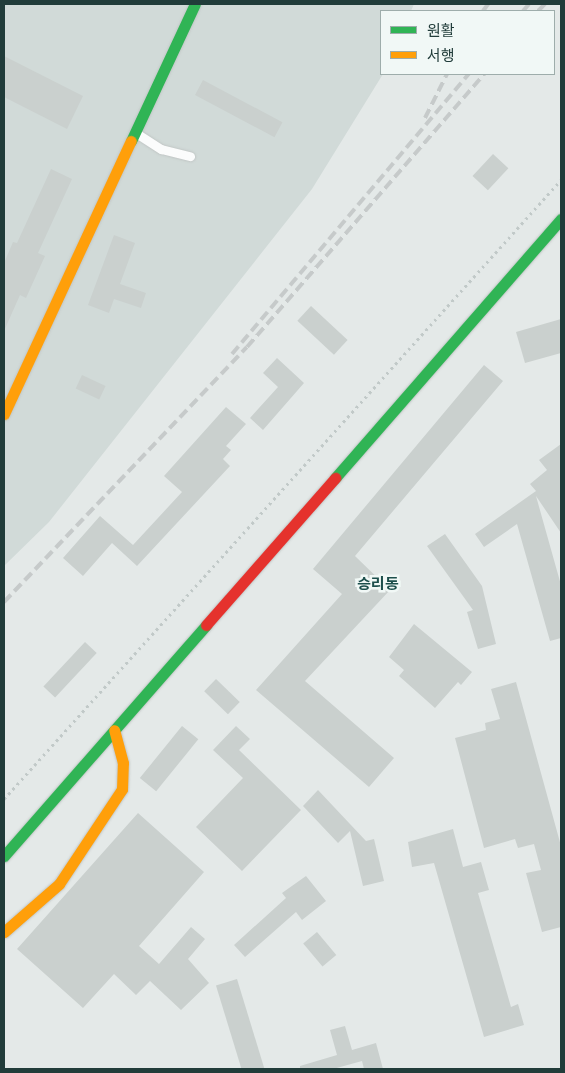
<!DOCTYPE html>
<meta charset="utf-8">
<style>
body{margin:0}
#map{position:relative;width:565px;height:1073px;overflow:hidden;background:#e4e9e8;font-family:"DejaVu Sans","Noto Sans KR",sans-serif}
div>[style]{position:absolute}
.built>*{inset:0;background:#d1dad8}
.building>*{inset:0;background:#cad0ce;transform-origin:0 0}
.path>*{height:3px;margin-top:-1.5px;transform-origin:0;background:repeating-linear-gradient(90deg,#c1c9c8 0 2.5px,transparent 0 6.5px)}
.roads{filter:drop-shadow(0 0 1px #c1c6c5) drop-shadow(0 0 1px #c1c6c5)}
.lane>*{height:9px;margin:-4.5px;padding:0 4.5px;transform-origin:4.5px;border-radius:4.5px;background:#fbfcfc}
.fast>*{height:11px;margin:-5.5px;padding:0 5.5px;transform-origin:5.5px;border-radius:5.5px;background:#30b455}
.slow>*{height:11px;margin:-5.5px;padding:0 5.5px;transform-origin:5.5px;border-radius:5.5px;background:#ff9f0a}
.jam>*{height:11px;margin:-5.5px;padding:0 5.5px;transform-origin:5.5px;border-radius:5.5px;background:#e5322d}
.rail>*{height:4px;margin-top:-2px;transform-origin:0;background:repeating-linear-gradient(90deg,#c6caca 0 10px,transparent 0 15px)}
span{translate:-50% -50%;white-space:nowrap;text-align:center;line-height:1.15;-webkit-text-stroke:5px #f1f8f6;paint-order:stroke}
.quarter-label{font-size:15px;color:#1d4f4c;font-weight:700}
.frame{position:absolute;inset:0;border:5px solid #213c3a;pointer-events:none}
.legend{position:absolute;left:380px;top:10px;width:175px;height:65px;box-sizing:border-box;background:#f1f8f6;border:1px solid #9eadab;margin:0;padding:6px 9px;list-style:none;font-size:15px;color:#213c3a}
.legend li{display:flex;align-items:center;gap:10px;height:25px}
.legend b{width:25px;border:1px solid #9eadab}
</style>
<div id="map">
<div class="built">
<i style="clip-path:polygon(4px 4px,414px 4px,411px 11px,381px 11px,383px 74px,312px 189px,49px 522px,4px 566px)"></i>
</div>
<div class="building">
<i style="clip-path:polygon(4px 56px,83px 96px,67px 129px,4px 97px)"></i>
<i style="left:203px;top:80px;width:90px;height:17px;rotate:28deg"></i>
<i style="left:493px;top:154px;width:21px;height:30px;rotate:43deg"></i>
<i style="clip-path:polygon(51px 169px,72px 179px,38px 253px,45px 256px,26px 298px,20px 295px,4px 331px,4px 263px,13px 242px,17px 243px)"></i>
<i style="clip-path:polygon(114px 235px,135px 243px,120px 284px,146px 293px,141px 308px,114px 299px,109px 313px,88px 305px)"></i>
<i style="left:311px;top:306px;width:50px;height:20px;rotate:43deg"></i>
<i style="clip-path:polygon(561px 319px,561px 353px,525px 363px,516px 332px)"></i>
<i style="clip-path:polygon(277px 358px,304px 383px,263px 430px,250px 418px,278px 387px,263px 373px)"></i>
<i style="clip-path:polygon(484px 365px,503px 381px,355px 556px,390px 590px,305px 681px,394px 758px,369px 787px,256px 690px,342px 594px,313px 569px)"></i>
<i style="left:82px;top:375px;width:26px;height:15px;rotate:25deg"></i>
<i style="clip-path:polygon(226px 407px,246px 424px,226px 446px,231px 450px,223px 459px,230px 466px,137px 566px,112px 543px,83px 576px,63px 558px,100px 516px,133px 545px,182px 492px,164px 476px)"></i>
<i style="clip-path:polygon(561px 444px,561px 533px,536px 496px,561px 585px,561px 638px,550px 641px,517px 524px,484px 547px,475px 534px,536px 491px,530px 484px,547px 470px,539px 460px)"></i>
<i style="clip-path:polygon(445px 534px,482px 586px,496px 644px,478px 649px,467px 612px,473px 610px,427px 546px)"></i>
<i style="clip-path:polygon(414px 624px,472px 672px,461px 685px,458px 682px,435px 708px,399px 676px,404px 670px,389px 657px)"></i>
<i style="left:85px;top:642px;width:16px;height:61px;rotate:43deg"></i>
<i style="left:216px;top:679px;width:33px;height:17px;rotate:44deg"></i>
<i style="clip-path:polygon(516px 682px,561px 846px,561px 927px,542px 932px,526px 873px,541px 870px,534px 844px,518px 848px,515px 839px,484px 848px,455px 738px,486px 730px,485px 723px,500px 719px,491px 689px)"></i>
<i style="left:182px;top:726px;width:21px;height:67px;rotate:39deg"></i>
<i style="clip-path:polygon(236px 726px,250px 739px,239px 750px,301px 810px,242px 871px,196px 827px,243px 778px,213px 750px)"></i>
<i style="clip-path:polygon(318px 790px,366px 841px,374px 839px,384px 881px,363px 886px,350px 831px,338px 843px,303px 806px)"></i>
<i style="clip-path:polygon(138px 813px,204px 872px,139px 946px,159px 964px,191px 927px,205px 939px,188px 959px,209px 983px,181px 1010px,150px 981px,136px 995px,114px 974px,83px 1008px,17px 949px)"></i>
<i style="clip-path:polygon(453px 829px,463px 867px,481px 862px,489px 890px,478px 893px,511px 1007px,518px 1004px,524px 1025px,484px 1037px,434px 863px,412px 867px,408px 842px)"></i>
<i style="clip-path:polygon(306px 876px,326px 901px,302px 920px,296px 912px,245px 957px,234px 945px,286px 898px,282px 893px)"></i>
<i style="left:317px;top:932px;width:30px;height:18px;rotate:50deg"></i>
<i style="left:237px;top:979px;width:94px;height:22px;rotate:73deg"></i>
<i style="clip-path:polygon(345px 1026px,352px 1050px,376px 1043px,383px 1069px,364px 1069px,362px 1061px,333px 1069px,300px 1069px,300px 1066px,337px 1055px,330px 1030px)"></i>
</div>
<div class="path">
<i style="left:4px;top:799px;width:833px;rotate:-48.02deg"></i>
</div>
<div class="roads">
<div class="lane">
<i style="left:136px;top:133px;width:30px;rotate:33deg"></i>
<i style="left:161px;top:149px;width:30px;rotate:14deg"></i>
</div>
<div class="fast">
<i style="left:131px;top:141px;width:151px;rotate:-65deg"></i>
<i style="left:335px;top:478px;width:344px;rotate:-48.9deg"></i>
<i style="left:4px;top:856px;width:307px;rotate:-48.8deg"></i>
</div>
<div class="slow">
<i style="left:4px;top:414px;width:301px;rotate:-65.1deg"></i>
<i style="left:4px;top:932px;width:73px;rotate:-41.1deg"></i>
<i style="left:59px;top:884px;width:114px;rotate:-56.4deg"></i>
<i style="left:122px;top:789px;width:26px;rotate:-88deg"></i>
<i style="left:123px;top:763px;width:34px;rotate:-105deg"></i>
</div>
<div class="jam">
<i style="left:206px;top:625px;width:196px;rotate:-48.7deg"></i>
</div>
</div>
<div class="rail">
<i style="left:483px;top:11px;width:9px;rotate:-54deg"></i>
<i style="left:523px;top:11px;width:9px;rotate:-49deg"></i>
<i style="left:538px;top:11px;width:10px;rotate:-45deg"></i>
<i style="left:425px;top:118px;width:49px;rotate:-63.4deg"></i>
<i style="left:232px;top:354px;width:367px;rotate:-49.8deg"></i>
<i style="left:4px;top:602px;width:352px;rotate:-46.4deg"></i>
<i style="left:247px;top:347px;width:362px;rotate:-49deg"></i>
</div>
<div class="quarter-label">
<span style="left:378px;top:585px">승리동</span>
</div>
<div class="frame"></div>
<ul class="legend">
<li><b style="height:6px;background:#30b455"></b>원활</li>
<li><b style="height:6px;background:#ff9f0a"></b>서행</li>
</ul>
</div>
